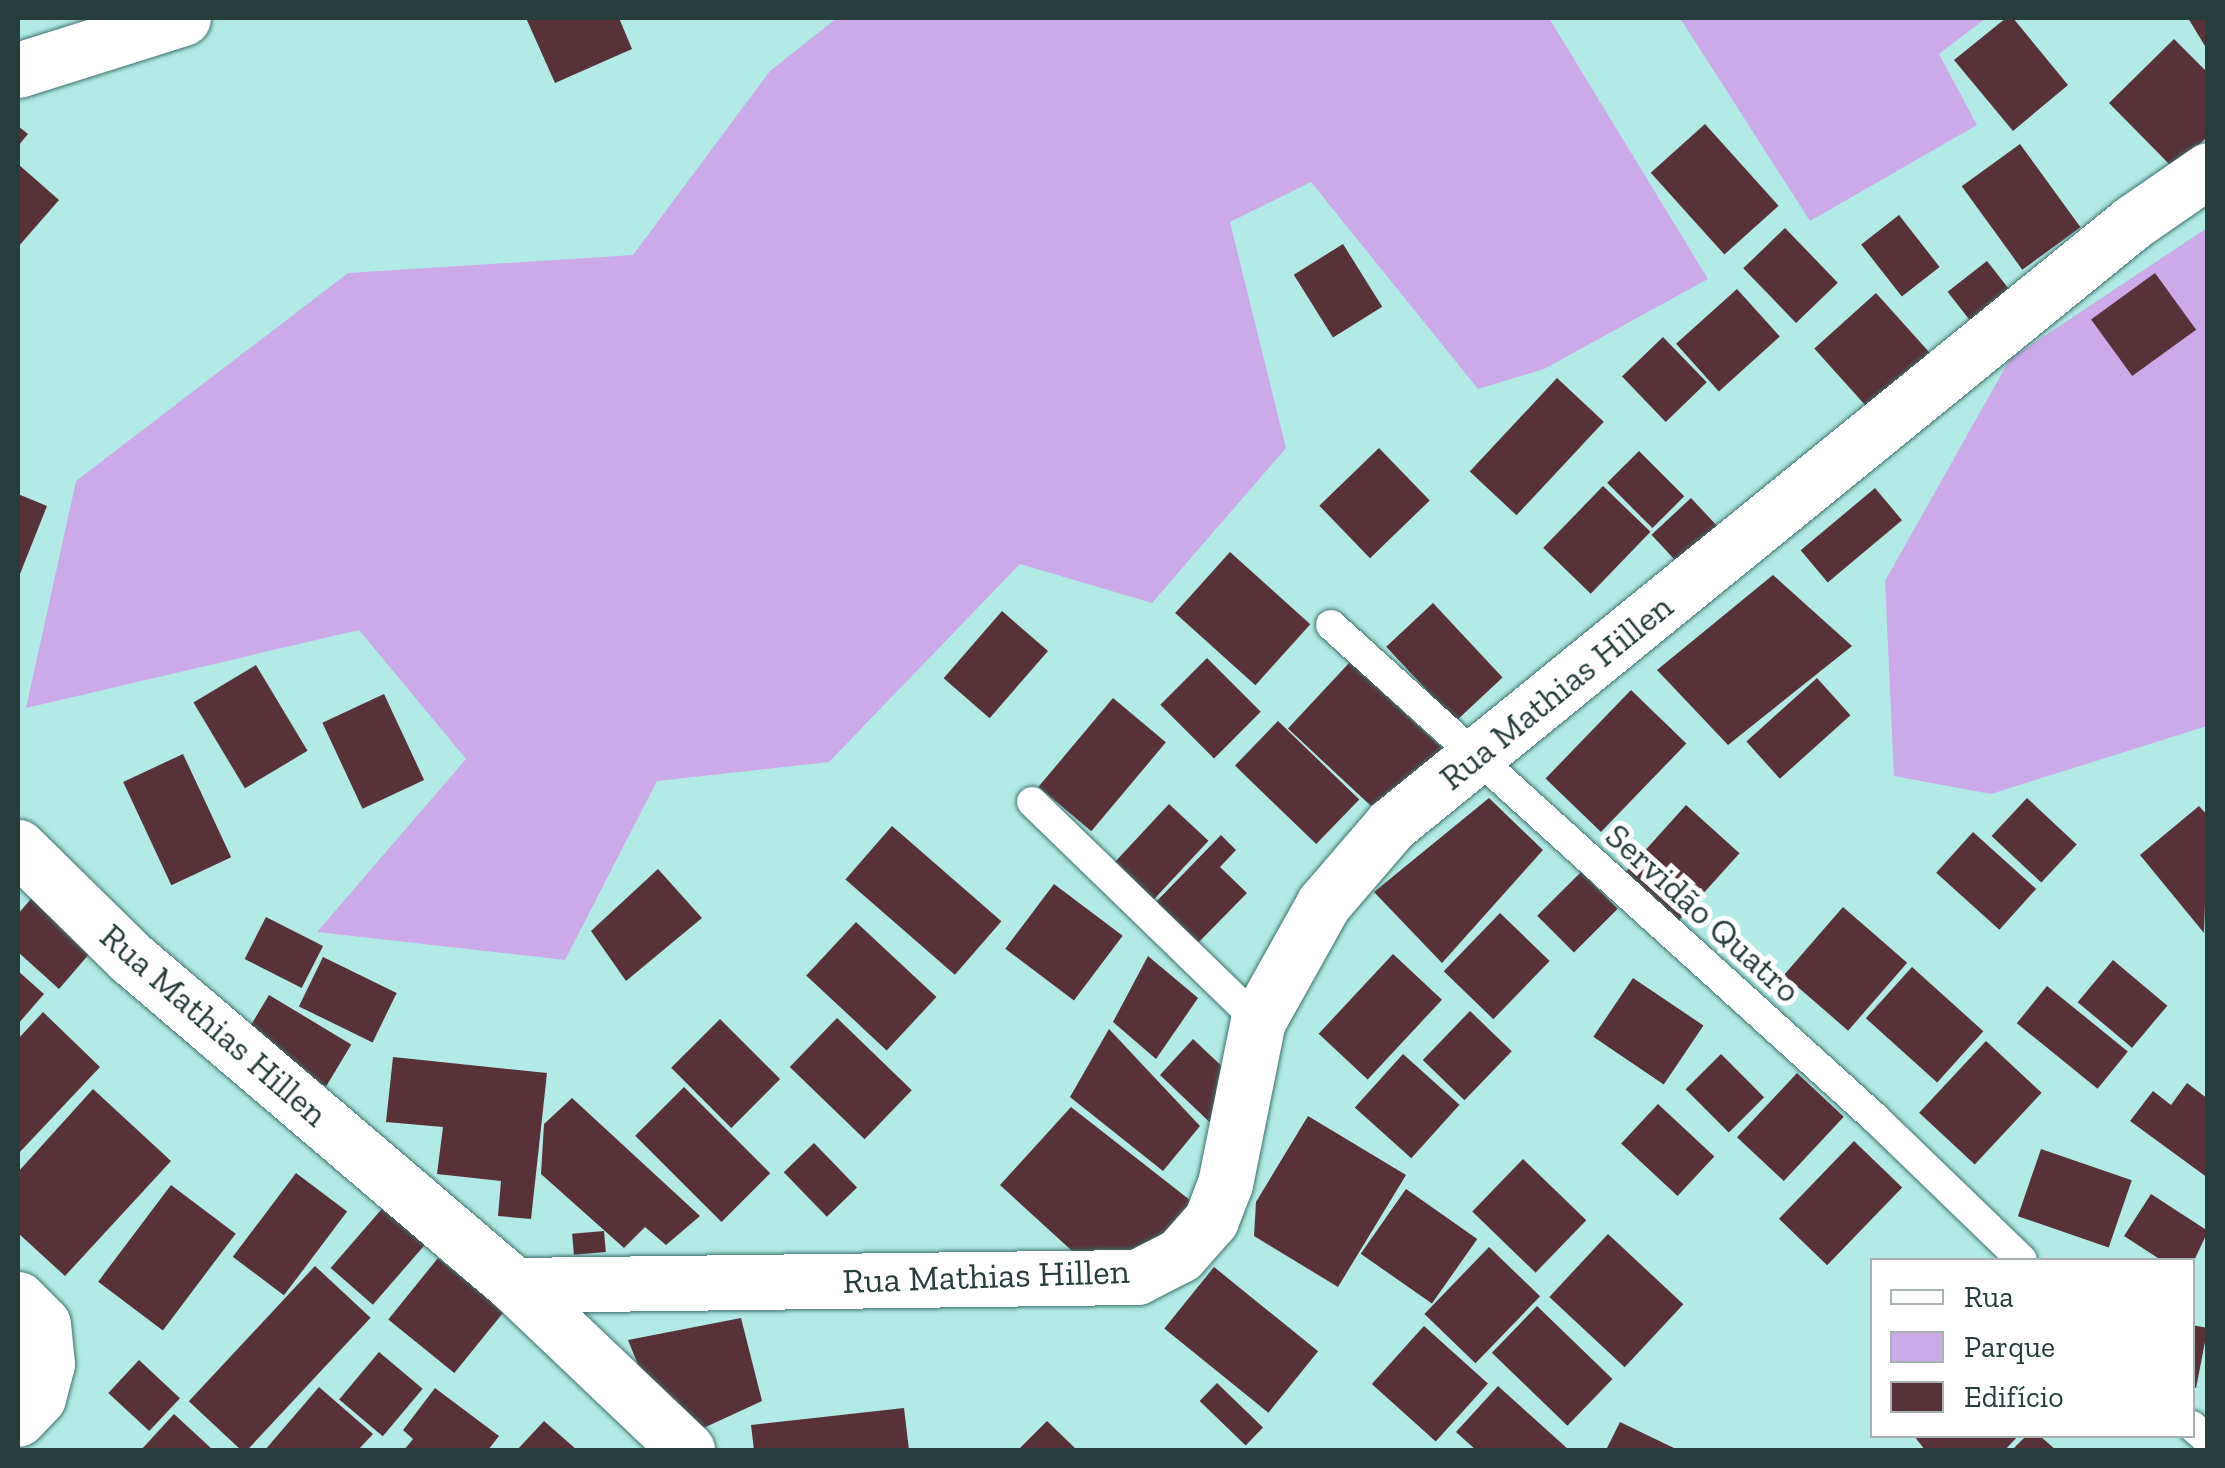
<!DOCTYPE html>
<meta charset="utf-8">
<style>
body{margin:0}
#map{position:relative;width:2225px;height:1468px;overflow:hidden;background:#b2ebe5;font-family:"Zilla Slab",serif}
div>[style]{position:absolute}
.green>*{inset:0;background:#ccaaea}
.building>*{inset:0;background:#593138;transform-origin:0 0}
.roads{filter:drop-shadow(0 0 2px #3b706c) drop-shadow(0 0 2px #3b706c)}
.service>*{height:30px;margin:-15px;padding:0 15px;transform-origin:15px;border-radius:15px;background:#fff}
.minor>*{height:55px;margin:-27.5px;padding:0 27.5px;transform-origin:27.5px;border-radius:27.5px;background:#fff}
span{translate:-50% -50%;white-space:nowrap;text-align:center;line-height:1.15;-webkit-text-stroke:10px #fff;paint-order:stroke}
.street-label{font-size:35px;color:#263d3b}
.frame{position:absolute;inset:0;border:20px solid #263d3b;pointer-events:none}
.legend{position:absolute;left:1870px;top:1258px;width:325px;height:180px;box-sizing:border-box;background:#fff;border:2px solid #a8b1b1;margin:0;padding:12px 18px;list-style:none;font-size:30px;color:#263d3b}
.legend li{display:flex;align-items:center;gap:20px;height:50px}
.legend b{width:50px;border:2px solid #a8b1b1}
</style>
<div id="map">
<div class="green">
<i style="clip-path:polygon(837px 18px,1549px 18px,1708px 279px,1544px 369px,1478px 389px,1311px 182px,1230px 222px,1286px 448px,1152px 603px,1020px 564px,829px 762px,657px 781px,565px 960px,317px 932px,466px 759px,359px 630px,26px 708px,76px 481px,348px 273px,633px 255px,770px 71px)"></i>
<i style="clip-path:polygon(1680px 18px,1986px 18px,1939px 54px,1977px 125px,1810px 221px)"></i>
<i style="clip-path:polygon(2207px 228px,2207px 726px,1991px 794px,1894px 776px,1885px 581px,2010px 359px)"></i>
</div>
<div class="building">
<i style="clip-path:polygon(526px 18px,619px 18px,632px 49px,555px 83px)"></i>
<i style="clip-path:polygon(2006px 18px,2013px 18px,2068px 85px,2013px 131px,1954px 60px)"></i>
<i style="clip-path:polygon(2188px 18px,2208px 18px,2208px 51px)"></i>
<i style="clip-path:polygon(2174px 39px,2208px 73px,2208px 136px,2174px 169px,2109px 103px)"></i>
<i style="left:1705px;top:124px;width:110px;height:73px;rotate:48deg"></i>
<i style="clip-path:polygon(18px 126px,28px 134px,18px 146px)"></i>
<i style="left:2020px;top:144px;width:103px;height:72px;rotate:54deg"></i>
<i style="clip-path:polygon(18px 164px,59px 200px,18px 247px)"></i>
<i style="left:1899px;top:215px;width:66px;height:48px;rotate:52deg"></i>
<i style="left:1785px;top:228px;width:76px;height:58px;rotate:46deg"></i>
<i style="left:1343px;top:244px;width:74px;height:58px;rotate:58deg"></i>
<i style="left:1987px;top:261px;width:49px;height:50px;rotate:52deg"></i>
<i style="left:2155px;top:273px;width:70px;height:79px;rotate:54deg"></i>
<i style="left:1737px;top:289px;width:64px;height:82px;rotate:48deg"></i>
<i style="left:1876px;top:293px;width:87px;height:83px;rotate:48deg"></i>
<i style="left:1663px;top:337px;width:63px;height:57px;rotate:46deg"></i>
<i style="left:1557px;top:378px;width:64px;height:128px;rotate:43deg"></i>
<i style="left:1379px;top:448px;width:73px;height:83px;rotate:46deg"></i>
<i style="left:1639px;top:451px;width:64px;height:45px;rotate:45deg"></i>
<i style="left:1603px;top:486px;width:66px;height:86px;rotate:44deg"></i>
<i style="left:1875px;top:488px;width:42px;height:97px;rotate:50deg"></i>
<i style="clip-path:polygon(18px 494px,47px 506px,18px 579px)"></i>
<i style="left:1691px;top:498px;width:48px;height:54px;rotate:47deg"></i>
<i style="left:1230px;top:552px;width:108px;height:82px;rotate:42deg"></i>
<i style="clip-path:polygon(1773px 575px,1852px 646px,1728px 745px,1657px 670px)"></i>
<i style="left:1433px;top:603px;width:102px;height:64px;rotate:47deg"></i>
<i style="left:1002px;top:611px;width:61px;height:89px;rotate:41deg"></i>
<i style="left:1207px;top:658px;width:76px;height:66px;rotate:45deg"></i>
<i style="left:1350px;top:662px;width:128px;height:91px;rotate:43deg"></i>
<i style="left:256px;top:665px;width:100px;height:73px;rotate:59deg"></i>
<i style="left:1817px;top:678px;width:50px;height:95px;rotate:48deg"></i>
<i style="left:1631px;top:690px;width:77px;height:123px;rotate:44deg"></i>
<i style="left:384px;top:694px;width:95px;height:68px;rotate:65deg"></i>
<i style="left:1113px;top:698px;width:69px;height:116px;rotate:40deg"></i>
<i style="left:1278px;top:721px;width:113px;height:62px;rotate:44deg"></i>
<i style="left:183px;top:754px;width:114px;height:66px;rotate:65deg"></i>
<i style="clip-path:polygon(1489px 798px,1543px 850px,1442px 963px,1374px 892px)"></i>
<i style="left:2027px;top:798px;width:68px;height:52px;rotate:43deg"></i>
<i style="left:1169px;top:804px;width:54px;height:82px;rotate:43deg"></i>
<i style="left:1686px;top:805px;width:72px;height:98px;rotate:42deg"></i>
<i style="clip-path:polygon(2199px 806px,2208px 816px,2204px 933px,2140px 855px)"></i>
<i style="left:892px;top:826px;width:145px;height:71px;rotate:41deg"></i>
<i style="left:1973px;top:832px;width:85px;height:55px;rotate:42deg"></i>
<i style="clip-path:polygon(1221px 835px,1236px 850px,1220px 867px,1247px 893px,1195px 946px,1153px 905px)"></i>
<i style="clip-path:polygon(658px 869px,702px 918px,626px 981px,591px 931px)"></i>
<i style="left:1581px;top:872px;width:52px;height:62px;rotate:45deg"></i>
<i style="left:1054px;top:884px;width:86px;height:81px;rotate:37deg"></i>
<i style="clip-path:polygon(36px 893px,96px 946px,59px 989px,18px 952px,18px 914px)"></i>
<i style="left:1843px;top:907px;width:85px;height:90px;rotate:41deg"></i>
<i style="left:1500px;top:913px;width:69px;height:81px;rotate:44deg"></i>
<i style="left:266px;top:917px;width:64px;height:47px;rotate:27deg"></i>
<i style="left:856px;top:922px;width:110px;height:73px;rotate:43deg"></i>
<i style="left:1393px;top:954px;width:67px;height:109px;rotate:43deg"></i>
<i style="clip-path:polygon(1148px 956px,1198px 998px,1156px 1059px,1113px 1022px)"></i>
<i style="left:323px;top:957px;width:82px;height:55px;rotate:26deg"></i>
<i style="left:2113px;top:960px;width:71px;height:55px;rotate:40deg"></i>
<i style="left:1912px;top:967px;width:96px;height:69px;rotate:42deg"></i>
<i style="clip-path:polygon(18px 971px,44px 994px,18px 1024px)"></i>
<i style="left:1633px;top:978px;width:85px;height:71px;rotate:34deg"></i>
<i style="left:2047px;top:986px;width:104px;height:48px;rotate:39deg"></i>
<i style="left:269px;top:995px;width:96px;height:49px;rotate:31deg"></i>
<i style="left:1470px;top:1011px;width:58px;height:68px;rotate:44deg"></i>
<i style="clip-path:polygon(43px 1012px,100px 1067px,18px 1154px,18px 1039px)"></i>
<i style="left:837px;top:1018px;width:104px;height:68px;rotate:44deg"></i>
<i style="left:720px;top:1019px;width:85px;height:69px;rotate:45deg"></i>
<i style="clip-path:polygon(1109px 1029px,1200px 1126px,1163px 1171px,1070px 1097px)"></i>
<i style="clip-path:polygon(1193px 1039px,1229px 1073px,1219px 1131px,1160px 1075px)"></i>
<i style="left:1986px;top:1041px;width:76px;height:98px;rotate:43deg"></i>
<i style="left:1403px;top:1054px;width:76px;height:72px;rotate:42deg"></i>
<i style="left:1721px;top:1054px;width:61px;height:50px;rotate:45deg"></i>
<i style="clip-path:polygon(393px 1057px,547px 1073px,531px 1219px,498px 1216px,501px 1181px,437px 1174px,443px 1127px,386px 1122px)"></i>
<i style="left:1797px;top:1073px;width:64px;height:88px;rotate:43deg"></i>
<i style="clip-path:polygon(2187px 1083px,2208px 1099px,2208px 1178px,2130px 1121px,2153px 1091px,2171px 1105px)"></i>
<i style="left:684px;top:1087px;width:122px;height:69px;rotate:45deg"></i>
<i style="clip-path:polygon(93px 1089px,171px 1161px,65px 1276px,18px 1233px,18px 1172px)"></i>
<i style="clip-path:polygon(572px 1098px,700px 1216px,666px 1245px,645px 1227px,624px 1248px,541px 1174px,544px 1124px)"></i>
<i style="left:1658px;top:1104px;width:77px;height:54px;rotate:43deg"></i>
<i style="clip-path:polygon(1071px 1107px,1195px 1204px,1162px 1244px,1082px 1260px,1000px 1185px)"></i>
<i style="clip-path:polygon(1308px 1116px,1406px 1175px,1338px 1287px,1254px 1236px,1256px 1202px)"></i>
<i style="left:1854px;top:1141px;width:67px;height:108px;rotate:44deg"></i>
<i style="left:814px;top:1143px;width:62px;height:42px;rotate:46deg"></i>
<i style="left:2041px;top:1149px;width:96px;height:71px;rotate:19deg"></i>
<i style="left:1523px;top:1159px;width:88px;height:73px;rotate:44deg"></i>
<i style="left:296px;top:1173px;width:64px;height:105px;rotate:37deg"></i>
<i style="left:171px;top:1185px;width:81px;height:121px;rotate:37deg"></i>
<i style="left:1406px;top:1189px;width:87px;height:79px;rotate:35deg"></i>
<i style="clip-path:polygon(2151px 1194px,2208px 1231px,2192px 1265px,2161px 1260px,2124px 1236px)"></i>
<i style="left:387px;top:1203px;width:56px;height:86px;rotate:41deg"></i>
<i style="left:604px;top:1231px;width:21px;height:32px;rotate:85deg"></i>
<i style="left:1608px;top:1234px;width:103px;height:86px;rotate:43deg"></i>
<i style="left:1489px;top:1247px;width:71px;height:93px;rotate:44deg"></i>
<i style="left:438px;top:1258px;width:85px;height:79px;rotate:39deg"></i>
<i style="left:315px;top:1266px;width:76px;height:185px;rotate:43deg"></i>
<i style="left:1214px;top:1267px;width:134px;height:79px;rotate:39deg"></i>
<i style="left:1537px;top:1306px;width:105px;height:65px;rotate:44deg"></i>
<i style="clip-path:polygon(741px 1318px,762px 1401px,697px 1431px,649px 1392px,628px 1340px)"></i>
<i style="left:2192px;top:1325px;width:16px;height:61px;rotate:11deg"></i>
<i style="left:1424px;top:1326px;width:86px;height:78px;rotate:42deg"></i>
<i style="left:379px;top:1352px;width:57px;height:62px;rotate:40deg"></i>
<i style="left:139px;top:1360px;width:56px;height:45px;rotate:43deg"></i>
<i style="left:1217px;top:1383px;width:64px;height:25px;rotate:44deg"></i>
<i style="clip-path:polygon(1498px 1386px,1569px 1450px,1476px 1450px,1456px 1432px)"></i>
<i style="clip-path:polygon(319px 1387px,373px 1434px,358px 1450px,265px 1450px)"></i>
<i style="clip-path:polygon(435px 1388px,499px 1436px,488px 1450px,404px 1450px,413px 1439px,403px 1430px)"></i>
<i style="clip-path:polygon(904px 1408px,909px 1450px,754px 1450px,751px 1425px)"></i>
<i style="clip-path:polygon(174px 1414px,213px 1450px,141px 1450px)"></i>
<i style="clip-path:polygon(544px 1421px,577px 1450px,517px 1450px)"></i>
<i style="clip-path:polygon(1047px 1421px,1077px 1450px,1018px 1450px)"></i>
<i style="clip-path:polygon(1620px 1422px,1678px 1450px,1606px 1450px)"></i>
<i style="clip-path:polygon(1914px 1436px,2018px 1436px,2005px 1450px,1925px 1450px)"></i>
<i style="clip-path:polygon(2026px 1436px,2040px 1436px,2056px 1450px,2012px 1450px)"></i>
</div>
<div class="roads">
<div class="service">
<i style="left:1331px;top:625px;width:734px;rotate:42.18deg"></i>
<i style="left:1875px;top:1118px;width:204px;rotate:44deg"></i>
<i style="left:1032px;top:802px;width:315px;rotate:44.1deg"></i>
<i style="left:2192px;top:1426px;width:21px;rotate:41deg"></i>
</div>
<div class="minor">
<i style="left:18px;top:70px;width:173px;rotate:-17.5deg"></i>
<i style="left:18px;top:847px;width:158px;rotate:44.5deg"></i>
<i style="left:131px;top:958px;width:504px;rotate:40.49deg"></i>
<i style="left:514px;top:1285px;width:239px;rotate:43.6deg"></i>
<i style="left:514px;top:1285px;width:623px;rotate:-0.74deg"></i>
<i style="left:1137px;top:1277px;width:48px;rotate:-27.1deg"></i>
<i style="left:1180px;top:1255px;width:47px;rotate:-48.5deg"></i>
<i style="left:1211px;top:1220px;width:39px;rotate:-69deg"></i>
<i style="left:1225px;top:1184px;width:166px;rotate:-78.6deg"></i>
<i style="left:1258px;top:1021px;width:135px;rotate:-60.8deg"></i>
<i style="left:1324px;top:903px;width:103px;rotate:-49.3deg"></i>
<i style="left:1391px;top:825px;width:956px;rotate:-39.1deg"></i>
<i style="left:2133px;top:222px;width:91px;rotate:-34.7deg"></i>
<i style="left:18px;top:1299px;width:35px;rotate:45deg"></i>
<i style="left:43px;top:1324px;width:40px;rotate:84.3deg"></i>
<i style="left:47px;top:1364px;width:35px;rotate:105deg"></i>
<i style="left:38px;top:1398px;width:29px;rotate:134deg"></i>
</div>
</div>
<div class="street-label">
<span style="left:1556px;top:692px;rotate:-39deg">Rua Mathias Hillen</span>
<span style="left:1703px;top:913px;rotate:42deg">Servidão Quatro</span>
<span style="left:214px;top:1025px;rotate:41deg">Rua Mathias Hillen</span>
<span style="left:986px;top:1276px;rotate:-2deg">Rua Mathias Hillen</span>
</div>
<div class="frame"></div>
<ul class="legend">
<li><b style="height:12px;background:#fff"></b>Rua</li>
<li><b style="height:28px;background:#ccaaea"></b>Parque</li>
<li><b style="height:28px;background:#593138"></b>Edifício</li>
</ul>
</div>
